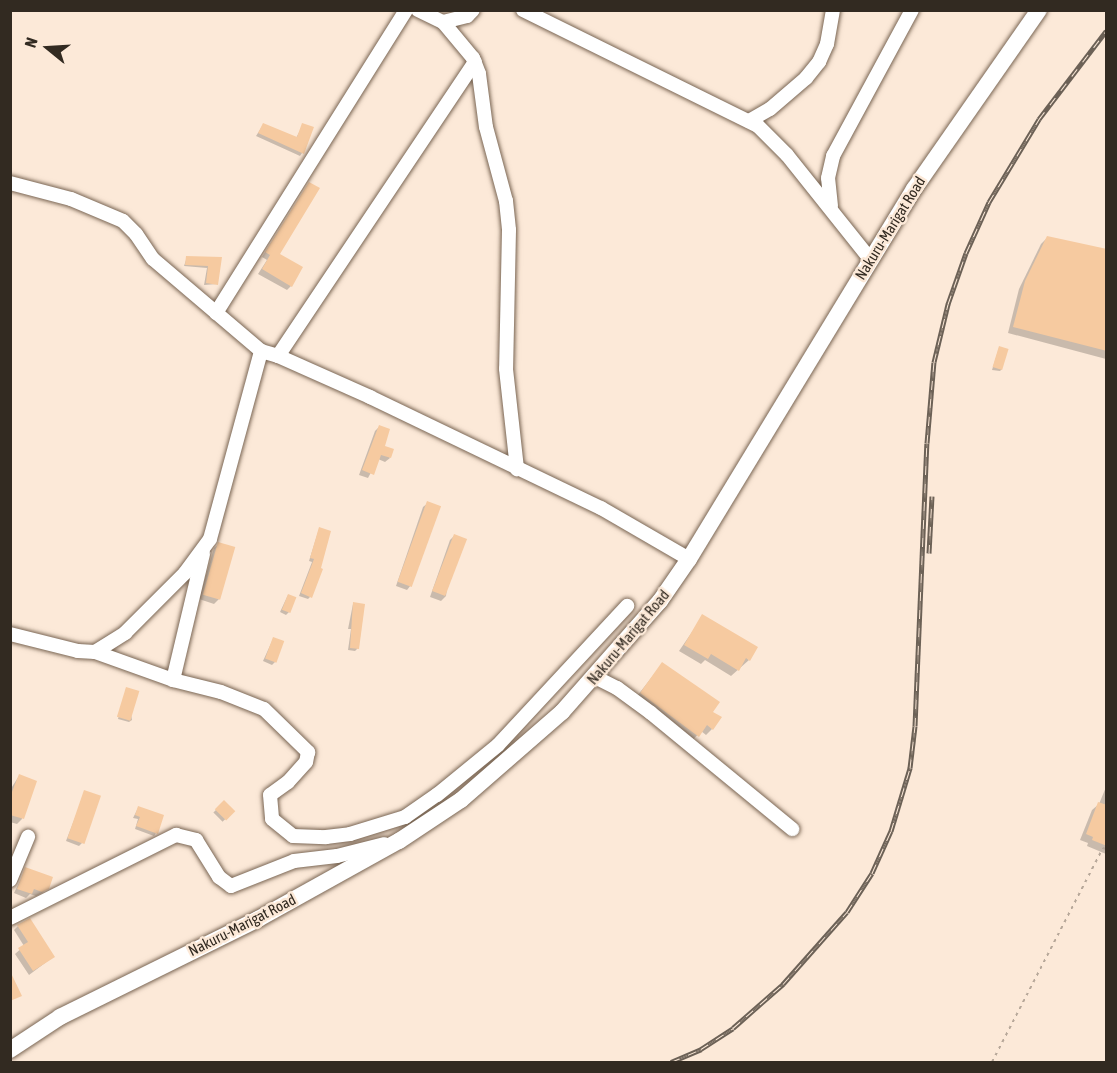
<!DOCTYPE html>
<style>
body{margin:0}
#map{position:relative;width:1117px;height:1073px;overflow:hidden;background:#fce9d8;font-family:"Asap Condensed",sans-serif}
div>[style]{position:absolute}
.shadow>*{inset:0;background:#0003;transform-origin:0 0}
.building>*{inset:0;background:#f6caa0;transform-origin:0 0}
.path>*{height:2px;margin-top:-1px;transform-origin:0;background:repeating-linear-gradient(90deg,#b6a799 0 3px,transparent 0 7.5px)}
.roads{filter:drop-shadow(0 0 2px #796553) drop-shadow(0 0 2px #796553)}
.minor>*{height:14px;margin:-7px;padding:0 7px;transform-origin:7px;border-radius:7px;background:#fff}
.major>*{height:16px;margin:-8px;padding:0 8px;transform-origin:8px;border-radius:8px;background:#fff}
.rail>*{height:5px;margin-top:-2.5px;transform-origin:0;background:repeating-linear-gradient(90deg,#fce9d8 0 9px,#6c6156 0 18px);box-sizing:border-box;border-block:2px solid #6c6156}
span{translate:-50% -50%;white-space:nowrap;text-align:center;line-height:1.15;-webkit-text-stroke:5px #fce9d8;paint-order:stroke}
.street-label{font-size:15px;color:#322a21}
.frame{position:absolute;inset:0;border:12px solid #322a21;pointer-events:none}
.north{position:absolute;left:18px;top:18px;width:60px;height:60px;-webkit-text-stroke:4px #fce9d8;paint-order:stroke;rotate:288deg;font-size:16px;font-weight:700;line-height:24px;text-align:center;color:#322a21}
.north::after{content:'';display:block;margin:auto;width:21px;height:27px;background:#322a21;clip-path:polygon(50% 0,100% 100%,50% 72%,0 100%)}
</style>
<div id="map">
<div class="shadow">
<i style="clip-path:polygon(263px 125px,296px 138px,303px 125px,302px 153px,300px 156px,256px 136px)"></i>
<i style="clip-path:polygon(309px 183px,277px 254px,291px 286px,287px 290px,258px 274px,267px 260px,262px 257px)"></i>
<i style="clip-path:polygon(1048px 237px,1106px 251px,1106px 359px,1008px 333px,1019px 289px,1041px 244px)"></i>
<i style="clip-path:polygon(187px 257px,220px 259px,217px 284px,204px 285px,207px 268px,184px 266px)"></i>
<i style="clip-path:polygon(999px 348px,1002px 369px,1000px 371px,992px 370px)"></i>
<i style="clip-path:polygon(379px 427px,383px 447px,390px 458px,385px 462px,378px 459px,368px 478px,359px 475px,375px 431px)"></i>
<i style="clip-path:polygon(428px 503px,411px 585px,407px 590px,396px 586px,423px 507px)"></i>
<i style="clip-path:polygon(319px 529px,310px 597px,308px 599px,299px 596px,312px 562px,309px 561px)"></i>
<i style="clip-path:polygon(454px 536px,446px 596px,441px 601px,430px 597px,450px 540px)"></i>
<i style="clip-path:polygon(219px 544px,219px 599px,214px 604px,199px 599px,214px 548px)"></i>
<i style="clip-path:polygon(288px 595px,289px 612px,286px 615px,280px 612px)"></i>
<i style="clip-path:polygon(353px 604px,358px 648px,355px 651px,348px 650px,351px 629px,348px 629px)"></i>
<i style="clip-path:polygon(703px 616px,749px 660px,731px 676px,705px 660px,701px 664px,679px 651px)"></i>
<i style="clip-path:polygon(273px 639px,275px 662px,272px 665px,263px 661px)"></i>
<i style="clip-path:polygon(662px 664px,711px 712px,712px 729px,706px 735px,701px 731px,691px 742px,634px 700px)"></i>
<i style="clip-path:polygon(126px 689px,132px 720px,129px 722px,118px 719px)"></i>
<i style="clip-path:polygon(19px 776px,22px 819px,17px 824px,10px 822px,10px 790px)"></i>
<i style="clip-path:polygon(1106px 787px,1106px 854px,1087px 846px,1088px 843px,1080px 840px,1092px 810px,1099px 804px)"></i>
<i style="clip-path:polygon(85px 792px,82px 843px,79px 846px,66px 841px)"></i>
<i style="left:224px;top:802px;width:13px;height:15px;rotate:45deg"></i>
<i style="clip-path:polygon(138px 808px,156px 833px,154px 836px,135px 829px,138px 819px,133px 818px)"></i>
<i style="clip-path:polygon(26px 869px,47px 888px,42px 893px,36px 896px,30px 894px,26px 898px,14px 893px)"></i>
<i style="clip-path:polygon(18px 926px,53px 957px,29px 975px,15px 954px,24px 946px,14px 930px)"></i>
</div>
<div class="building">
<i style="clip-path:polygon(263px 123px,297px 137px,302px 123px,314px 127px,304px 154px,258px 133px)"></i>
<i style="clip-path:polygon(309px 182px,320px 188px,280px 254px,303px 267px,292px 287px,262px 269px,270px 255px,265px 252px)"></i>
<i style="clip-path:polygon(1047px 236px,1107px 249px,1107px 351px,1013px 327px,1025px 281px)"></i>
<i style="clip-path:polygon(186px 256px,222px 257px,218px 285px,206px 283px,208px 266px,185px 265px)"></i>
<i style="left:999px;top:346px;width:10px;height:22px;rotate:17deg"></i>
<i style="clip-path:polygon(379px 425px,390px 429px,385px 446px,394px 449px,391px 458px,381px 455px,374px 475px,362px 470px)"></i>
<i style="left:427px;top:501px;width:15px;height:86px;rotate:20deg"></i>
<i style="clip-path:polygon(319px 527px,331px 531px,321px 568px,323px 569px,312px 598px,301px 593px,314px 559px,310px 558px)"></i>
<i style="left:454px;top:534px;width:14px;height:61px;rotate:21deg"></i>
<i style="left:218px;top:542px;width:18px;height:55px;rotate:16deg"></i>
<i style="left:288px;top:594px;width:9px;height:17px;rotate:21deg"></i>
<i style="clip-path:polygon(353px 602px,365px 604px,359px 649px,350px 648px)"></i>
<i style="clip-path:polygon(702px 614px,758px 647px,750px 661px,746px 658px,739px 671px,711px 654px,708px 659px,684px 645px)"></i>
<i style="left:273px;top:637px;width:12px;height:23px;rotate:20deg"></i>
<i style="clip-path:polygon(662px 662px,720px 702px,713px 712px,722px 717px,713px 730px,707px 725px,699px 737px,640px 693px)"></i>
<i style="left:126px;top:687px;width:14px;height:31px;rotate:17deg"></i>
<i style="clip-path:polygon(19px 774px,37px 781px,24px 819px,10px 815px,10px 797px)"></i>
<i style="left:84px;top:790px;width:18px;height:51px;rotate:19deg"></i>
<i style="left:224px;top:800px;width:16px;height:13px;rotate:45deg"></i>
<i style="clip-path:polygon(1098px 802px,1107px 805px,1107px 846px,1092px 840px,1093px 837px,1086px 834px)"></i>
<i style="clip-path:polygon(138px 806px,164px 815px,158px 834px,136px 826px,140px 817px,135px 815px)"></i>
<i style="clip-path:polygon(25px 867px,53px 877px,49px 889px,42px 892px,34px 889px,32px 894px,17px 889px)"></i>
<i style="clip-path:polygon(30px 918px,55px 957px,33px 971px,18px 948px,28px 942px,17px 925px)"></i>
<i style="clip-path:polygon(10px 971px,22px 996px,10px 1001px)"></i>
</div>
<div class="path">
<i style="left:992px;top:1062px;width:241px;rotate:-62.6deg"></i>
<i style="left:1103px;top:848px;width:3px;rotate:18deg"></i>
</div>
<div class="roads">
<div class="minor">
<i style="left:418px;top:10px;width:28px;rotate:26deg"></i>
<i style="left:443px;top:22px;width:25px;rotate:-14deg"></i>
<i style="left:467px;top:16px;width:8px;rotate:-45deg"></i>
<i style="left:523px;top:10px;width:262px;rotate:26.3deg"></i>
<i style="left:758px;top:126px;width:41px;rotate:45deg"></i>
<i style="left:787px;top:155px;width:133px;rotate:51.4deg"></i>
<i style="left:443px;top:22px;width:47px;rotate:50.2deg"></i>
<i style="left:473px;top:58px;width:17px;rotate:69deg"></i>
<i style="left:479px;top:74px;width:53px;rotate:82.5deg"></i>
<i style="left:486px;top:127px;width:77px;rotate:74.9deg"></i>
<i style="left:506px;top:201px;width:29px;rotate:84deg"></i>
<i style="left:509px;top:230px;width:139px;rotate:91.2deg"></i>
<i style="left:506px;top:369px;width:101px;rotate:83.7deg"></i>
<i style="left:749px;top:121px;width:24px;rotate:-30deg"></i>
<i style="left:770px;top:109px;width:48px;rotate:-40.7deg"></i>
<i style="left:806px;top:78px;width:21px;rotate:-51deg"></i>
<i style="left:819px;top:62px;width:20px;rotate:-66deg"></i>
<i style="left:827px;top:44px;width:35px;rotate:-80deg"></i>
<i style="left:10px;top:183px;width:63px;rotate:14.7deg"></i>
<i style="left:71px;top:199px;width:56px;rotate:22.9deg"></i>
<i style="left:123px;top:221px;width:18px;rotate:45deg"></i>
<i style="left:136px;top:234px;width:30px;rotate:56deg"></i>
<i style="left:153px;top:259px;width:142px;rotate:40.4deg"></i>
<i style="left:261px;top:351px;width:18px;rotate:16deg"></i>
<i style="left:278px;top:356px;width:101px;rotate:24deg"></i>
<i style="left:370px;top:397px;width:256px;rotate:25.7deg"></i>
<i style="left:601px;top:508px;width:102px;rotate:30.1deg"></i>
<i style="left:831px;top:206px;width:28px;rotate:-96deg"></i>
<i style="left:828px;top:178px;width:23px;rotate:-77deg"></i>
<i style="left:833px;top:156px;width:166px;rotate:-61.6deg"></i>
<i style="left:216px;top:313px;width:358px;rotate:-57.9deg"></i>
<i style="left:278px;top:356px;width:354px;rotate:-56.2deg"></i>
<i style="left:10px;top:634px;width:70px;rotate:14deg"></i>
<i style="left:78px;top:651px;width:17px;rotate:3deg"></i>
<i style="left:95px;top:652px;width:36px;rotate:-32deg"></i>
<i style="left:125px;top:633px;width:85px;rotate:-45deg"></i>
<i style="left:185px;top:573px;width:42px;rotate:-53.7deg"></i>
<i style="left:210px;top:539px;width:195px;rotate:-74.8deg"></i>
<i style="left:95px;top:652px;width:83px;rotate:19.7deg"></i>
<i style="left:173px;top:680px;width:49px;rotate:14deg"></i>
<i style="left:221px;top:692px;width:46px;rotate:21.6deg"></i>
<i style="left:264px;top:709px;width:62px;rotate:44.3deg"></i>
<i style="left:308px;top:752px;width:10px;rotate:101deg"></i>
<i style="left:306px;top:762px;width:27px;rotate:132deg"></i>
<i style="left:288px;top:782px;width:22px;rotate:144deg"></i>
<i style="left:270px;top:795px;width:24px;rotate:85deg"></i>
<i style="left:272px;top:819px;width:27px;rotate:39deg"></i>
<i style="left:293px;top:836px;width:33px;rotate:2deg"></i>
<i style="left:326px;top:837px;width:24px;rotate:-7deg"></i>
<i style="left:350px;top:834px;width:58px;rotate:-17.2deg"></i>
<i style="left:405px;top:817px;width:39px;rotate:-35deg"></i>
<i style="left:437px;top:795px;width:79px;rotate:-39.3deg"></i>
<i style="left:498px;top:745px;width:190px;rotate:-47.1deg"></i>
<i style="left:595px;top:677px;width:25px;rotate:27deg"></i>
<i style="left:617px;top:688px;width:42px;rotate:36.3deg"></i>
<i style="left:651px;top:713px;width:183px;rotate:39.4deg"></i>
<i style="left:173px;top:680px;width:130px;rotate:-76.6deg"></i>
<i style="left:10px;top:880px;width:47px;rotate:-67.3deg"></i>
<i style="left:10px;top:918px;width:186px;rotate:-26.6deg"></i>
<i style="left:176px;top:835px;width:21px;rotate:14deg"></i>
<i style="left:196px;top:840px;width:44px;rotate:58.1deg"></i>
<i style="left:219px;top:877px;width:15px;rotate:37deg"></i>
<i style="left:231px;top:886px;width:68px;rotate:-21.6deg"></i>
<i style="left:294px;top:861px;width:43px;rotate:-6.6deg"></i>
<i style="left:337px;top:856px;width:49px;rotate:-14deg"></i>
</div>
<div class="major">
<i style="left:10px;top:1050px;width:60px;rotate:-33.4deg"></i>
<i style="left:60px;top:1017px;width:221px;rotate:-26.3deg"></i>
<i style="left:258px;top:919px;width:161px;rotate:-29deg"></i>
<i style="left:399px;top:841px;width:74px;rotate:-33.5deg"></i>
<i style="left:461px;top:800px;width:134px;rotate:-41.1deg"></i>
<i style="left:562px;top:712px;width:148px;rotate:-48.6deg"></i>
<i style="left:660px;top:601px;width:51px;rotate:-55.4deg"></i>
<i style="left:689px;top:559px;width:433px;rotate:-58.7deg"></i>
<i style="left:914px;top:189px;width:218px;rotate:-55.1deg"></i>
</div>
</div>
<div class="rail">
<i style="left:929px;top:553px;width:57px;rotate:-87deg"></i>
<i style="left:671px;top:1062px;width:33px;rotate:-23deg"></i>
<i style="left:701px;top:1049px;width:38px;rotate:-33deg"></i>
<i style="left:733px;top:1028px;width:67px;rotate:-41.3deg"></i>
<i style="left:783px;top:984px;width:96px;rotate:-48.4deg"></i>
<i style="left:847px;top:912px;width:46px;rotate:-57.3deg"></i>
<i style="left:872px;top:873px;width:46px;rotate:-65.7deg"></i>
<i style="left:891px;top:831px;width:66px;rotate:-73.2deg"></i>
<i style="left:910px;top:768px;width:42px;rotate:-83.2deg"></i>
<i style="left:915px;top:726px;width:283px;rotate:-87.6deg"></i>
<i style="left:927px;top:443px;width:81px;rotate:-85.1deg"></i>
<i style="left:934px;top:362px;width:60px;rotate:-76.4deg"></i>
<i style="left:948px;top:304px;width:54px;rotate:-70.6deg"></i>
<i style="left:966px;top:253px;width:56px;rotate:-65.7deg"></i>
<i style="left:989px;top:202px;width:97px;rotate:-58.9deg"></i>
<i style="left:1039px;top:119px;width:111px;rotate:-52.7deg"></i>
</div>
<div class="street-label">
<span style="left:890px;top:228px;rotate:-58deg">Nakuru-Marigat Road</span>
<span style="left:628px;top:637px;rotate:-50deg">Nakuru-Marigat Road</span>
<span style="left:242px;top:925px;rotate:-27deg">Nakuru-Marigat Road</span>
</div>
<div class="frame"></div>
<div class="north">N</div>
</div>
